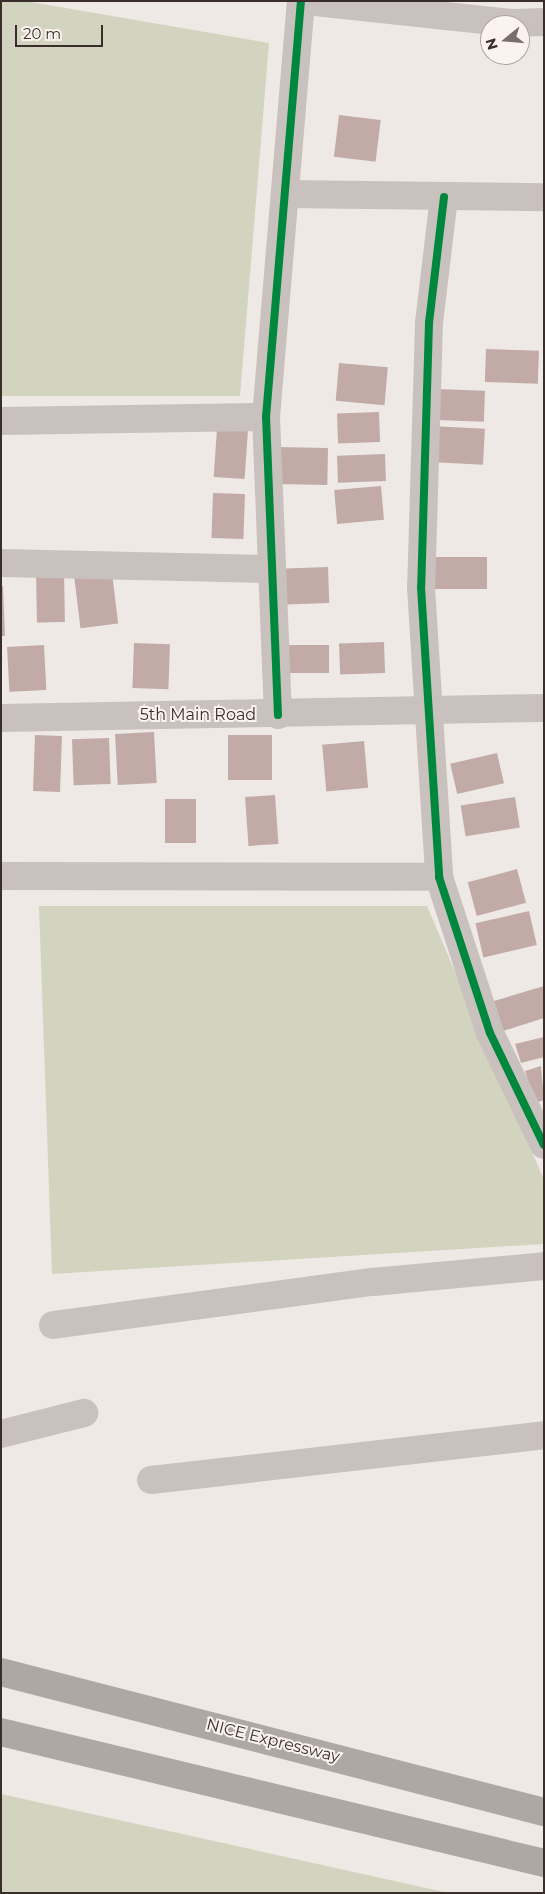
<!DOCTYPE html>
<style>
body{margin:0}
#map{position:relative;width:545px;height:1894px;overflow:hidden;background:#efe9e5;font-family:Montserrat,sans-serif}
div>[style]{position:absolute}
.green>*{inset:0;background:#d3d4bf}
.building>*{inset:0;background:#c2aba7;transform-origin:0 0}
.street>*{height:28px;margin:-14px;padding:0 14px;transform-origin:14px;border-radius:14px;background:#c9c1bd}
.highway>*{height:28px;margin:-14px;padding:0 14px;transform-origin:14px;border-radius:14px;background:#aea8a4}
.cycleway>*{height:8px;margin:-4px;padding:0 4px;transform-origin:4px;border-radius:4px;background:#00873e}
span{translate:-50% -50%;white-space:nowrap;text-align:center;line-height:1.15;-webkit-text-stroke:4px #faf3ee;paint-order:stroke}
.street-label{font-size:16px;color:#3a2e2b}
.frame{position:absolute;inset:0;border:2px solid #3a2e2b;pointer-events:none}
.north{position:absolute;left:480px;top:15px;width:50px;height:50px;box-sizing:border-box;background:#faf3ee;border:1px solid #ada4a0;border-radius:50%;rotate:253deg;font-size:14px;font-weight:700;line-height:20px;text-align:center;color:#3a2e2b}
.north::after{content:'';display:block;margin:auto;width:18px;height:22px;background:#796f6c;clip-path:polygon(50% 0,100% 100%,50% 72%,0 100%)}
.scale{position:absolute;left:15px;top:25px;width:88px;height:22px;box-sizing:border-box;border:2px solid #3a2e2b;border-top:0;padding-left:6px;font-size:15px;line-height:18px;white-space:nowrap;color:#3a2e2b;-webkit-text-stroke:4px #faf3ee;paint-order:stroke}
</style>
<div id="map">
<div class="green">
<i style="clip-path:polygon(1px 1px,25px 1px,269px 43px,240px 396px,1px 396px)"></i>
<i style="clip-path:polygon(39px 906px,427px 906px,544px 1180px,544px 1244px,52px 1274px)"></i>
<i style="clip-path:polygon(1px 1794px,449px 1893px,1px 1893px)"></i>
</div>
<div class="building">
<i style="left:339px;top:115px;width:42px;height:42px;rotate:7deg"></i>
<i style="left:486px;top:349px;width:53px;height:33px;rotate:2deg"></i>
<i style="left:339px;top:363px;width:49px;height:38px;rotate:5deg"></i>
<i style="left:437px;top:389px;width:48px;height:31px;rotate:2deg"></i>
<i style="left:379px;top:412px;width:30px;height:42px;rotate:88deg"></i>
<i style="left:431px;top:426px;width:54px;height:36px;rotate:3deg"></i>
<i style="left:217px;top:429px;width:31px;height:48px;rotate:4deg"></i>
<i style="left:276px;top:447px;width:52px;height:37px;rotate:1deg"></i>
<i style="left:385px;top:454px;width:27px;height:48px;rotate:88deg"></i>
<i style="left:381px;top:486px;width:34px;height:47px;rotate:85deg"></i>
<i style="left:213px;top:493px;width:32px;height:45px;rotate:2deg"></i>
<i style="left:487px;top:557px;width:32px;height:53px;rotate:90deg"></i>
<i style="left:328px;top:567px;width:36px;height:50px;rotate:88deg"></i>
<i style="left:64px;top:569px;width:53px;height:28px;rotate:89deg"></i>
<i style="left:112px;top:573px;width:51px;height:38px;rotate:83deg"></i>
<i style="clip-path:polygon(1px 586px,3px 586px,5px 636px,1px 636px)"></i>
<i style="left:384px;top:642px;width:31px;height:45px;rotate:88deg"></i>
<i style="left:134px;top:643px;width:36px;height:45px;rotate:2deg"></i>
<i style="left:44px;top:645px;width:45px;height:37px;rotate:87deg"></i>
<i style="left:280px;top:645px;width:49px;height:28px"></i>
<i style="left:154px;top:732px;width:51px;height:39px;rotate:87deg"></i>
<i style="left:35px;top:735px;width:27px;height:56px;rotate:2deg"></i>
<i style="left:228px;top:735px;width:44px;height:45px"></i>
<i style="left:109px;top:738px;width:46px;height:37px;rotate:88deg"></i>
<i style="left:364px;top:741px;width:47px;height:42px;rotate:85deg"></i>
<i style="left:497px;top:753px;width:31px;height:48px;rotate:77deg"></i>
<i style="left:275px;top:795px;width:49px;height:30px;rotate:86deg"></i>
<i style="left:515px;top:797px;width:31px;height:55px;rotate:81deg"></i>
<i style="left:165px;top:799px;width:31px;height:44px"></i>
<i style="left:517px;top:869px;width:35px;height:51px;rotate:75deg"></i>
<i style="left:529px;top:911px;width:35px;height:55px;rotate:77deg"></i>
<i style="clip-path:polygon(544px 986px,544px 1018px,503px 1031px,494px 1001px)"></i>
<i style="clip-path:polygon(544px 1037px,544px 1057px,521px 1063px,515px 1044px)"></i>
<i style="clip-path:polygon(541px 1066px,544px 1100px,535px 1103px,525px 1071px)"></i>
</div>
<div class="street">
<i style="left:306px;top:1px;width:208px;rotate:6.1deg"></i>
<i style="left:513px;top:23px;width:31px;rotate:-2deg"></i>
<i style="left:285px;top:194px;width:259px;rotate:0.7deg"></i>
<i style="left:444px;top:197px;width:127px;rotate:96.8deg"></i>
<i style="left:429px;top:323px;width:264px;rotate:91.7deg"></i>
<i style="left:421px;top:587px;width:291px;rotate:86.4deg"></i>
<i style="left:439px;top:877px;width:164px;rotate:71.9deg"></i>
<i style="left:490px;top:1033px;width:124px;rotate:64.3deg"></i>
<i style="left:1px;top:421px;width:265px;rotate:-0.9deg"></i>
<i style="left:1px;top:563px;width:270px;rotate:1.3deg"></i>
<i style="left:278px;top:715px;width:298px;rotate:-92.3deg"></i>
<i style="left:266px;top:417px;width:417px;rotate:-85.2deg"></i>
<i style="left:1px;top:718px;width:543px;rotate:-1.06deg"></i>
<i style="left:1px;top:876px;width:438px;rotate:0.1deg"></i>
<i style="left:53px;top:1325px;width:323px;rotate:-7.7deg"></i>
<i style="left:373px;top:1282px;width:172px;rotate:-5.3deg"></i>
<i style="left:1px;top:1434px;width:86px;rotate:-14.2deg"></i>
<i style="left:151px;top:1480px;width:396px;rotate:-6.5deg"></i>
</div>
<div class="highway">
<i style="left:1px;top:1672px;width:561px;rotate:14.46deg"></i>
<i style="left:1px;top:1732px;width:559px;rotate:13.56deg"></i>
</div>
<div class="cycleway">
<i style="left:444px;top:197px;width:127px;rotate:96.8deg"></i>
<i style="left:429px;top:323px;width:264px;rotate:91.7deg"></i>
<i style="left:421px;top:587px;width:291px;rotate:86.4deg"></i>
<i style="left:439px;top:877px;width:164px;rotate:71.9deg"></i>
<i style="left:490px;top:1033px;width:124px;rotate:64.3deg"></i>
<i style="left:278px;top:715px;width:298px;rotate:-92.3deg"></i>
<i style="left:266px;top:417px;width:417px;rotate:-85.2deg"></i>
</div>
<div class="street-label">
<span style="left:198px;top:715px">5th Main Road</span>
<span style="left:273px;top:1741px;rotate:14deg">NICE Expressway</span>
</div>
<div class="frame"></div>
<div class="north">N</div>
<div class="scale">20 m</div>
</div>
